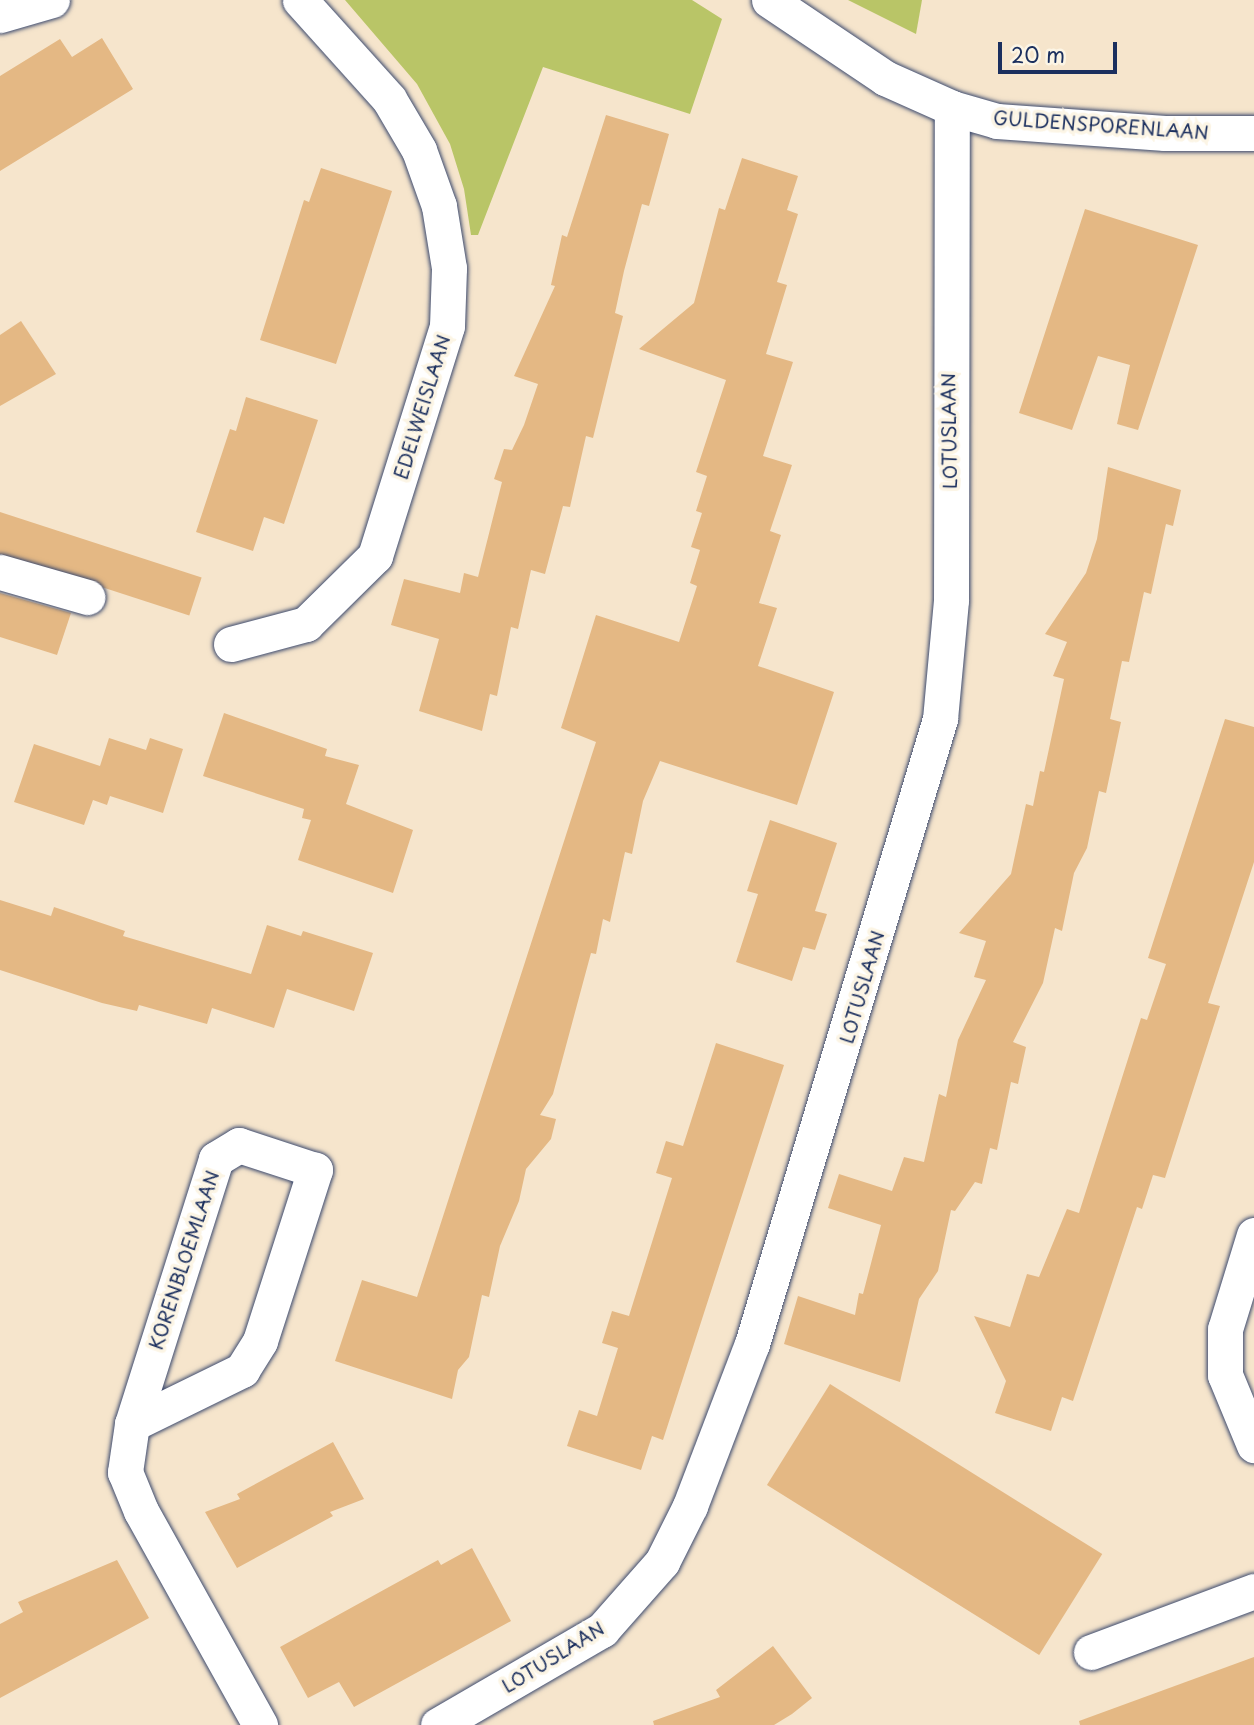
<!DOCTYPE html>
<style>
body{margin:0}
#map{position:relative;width:1254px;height:1725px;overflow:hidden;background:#f6e5cc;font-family:"Playpen Sans",sans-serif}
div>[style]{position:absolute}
.green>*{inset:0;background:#b9c567}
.building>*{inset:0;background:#e4b884;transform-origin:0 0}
.roads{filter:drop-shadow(0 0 2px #3c4a6e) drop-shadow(0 0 2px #3c4a6e)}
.minor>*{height:35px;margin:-17.5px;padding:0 17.5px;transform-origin:17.5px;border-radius:17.5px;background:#fff}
span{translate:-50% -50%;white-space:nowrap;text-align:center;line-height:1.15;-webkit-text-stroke:7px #fcf5e5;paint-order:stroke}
.street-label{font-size:19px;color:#1b2f5e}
.scale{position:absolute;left:998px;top:42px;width:119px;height:32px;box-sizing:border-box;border:4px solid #1b2f5e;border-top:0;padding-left:9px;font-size:21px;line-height:24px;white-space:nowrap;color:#1b2f5e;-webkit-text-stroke:5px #fcf5e5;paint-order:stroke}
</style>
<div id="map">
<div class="green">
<i style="clip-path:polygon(345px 0,692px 0,722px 19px,690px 114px,543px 67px,478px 235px,471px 235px,464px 189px,450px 144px,417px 84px)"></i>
<i style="clip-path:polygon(848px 0,922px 0,916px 34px)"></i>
</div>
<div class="building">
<i style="clip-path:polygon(102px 38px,133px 89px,0 171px,0 76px,60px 39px,72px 57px)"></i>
<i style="clip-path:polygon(606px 115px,669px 134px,649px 206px,642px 204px,624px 271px,615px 313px,623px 316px,593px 438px,586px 436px,570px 507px,563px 506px,545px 574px,531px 570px,518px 629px,511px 627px,497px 696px,490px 694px,482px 731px,419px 711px,439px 639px,391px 625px,404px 579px,460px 593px,464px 573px,478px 577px,502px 482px,494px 479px,504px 449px,512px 450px,524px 425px,538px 384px,514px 376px,555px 286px,551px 285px,562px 235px,567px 237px)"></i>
<i style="clip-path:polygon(742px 158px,798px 176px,787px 210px,798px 214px,777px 282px,787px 285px,766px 354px,793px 362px,763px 456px,792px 465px,770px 531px,781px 535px,759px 603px,777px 608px,758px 666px,834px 692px,797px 805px,660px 761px,643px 801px,632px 854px,625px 852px,610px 922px,603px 919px,596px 954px,591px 953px,553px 1094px,540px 1115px,556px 1119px,551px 1139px,526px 1169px,519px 1201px,500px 1246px,489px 1297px,482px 1295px,469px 1357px,458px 1370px,452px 1399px,335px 1361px,362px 1280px,417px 1297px,596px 742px,561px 728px,596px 615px,679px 642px,697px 586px,690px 583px,700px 550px,691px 547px,702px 513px,696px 511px,707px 476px,696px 472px,726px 380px,639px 349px,694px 303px,719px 208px,725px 210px)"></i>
<i style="clip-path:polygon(321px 168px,392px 191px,336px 364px,260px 340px,304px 200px,309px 202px)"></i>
<i style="clip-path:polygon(1085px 209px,1198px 245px,1138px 430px,1117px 424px,1130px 365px,1098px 356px,1072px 430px,1019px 413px)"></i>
<i style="clip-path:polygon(21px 321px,56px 374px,0 406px,0 335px)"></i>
<i style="clip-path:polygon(246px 397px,318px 420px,284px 524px,264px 517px,253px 551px,196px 532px,230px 429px,236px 431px)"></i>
<i style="clip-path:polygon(1108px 467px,1181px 490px,1173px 526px,1166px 524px,1151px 594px,1144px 592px,1129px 662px,1122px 661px,1110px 719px,1121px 722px,1106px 793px,1099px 791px,1087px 848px,1074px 873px,1062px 931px,1055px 928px,1043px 983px,1013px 1042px,1026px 1047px,1018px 1084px,1011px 1082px,997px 1150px,990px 1148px,982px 1184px,975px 1182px,955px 1211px,951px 1210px,938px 1271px,919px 1299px,900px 1382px,784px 1344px,798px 1296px,855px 1315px,859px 1293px,863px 1294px,881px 1225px,828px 1208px,839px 1174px,892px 1191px,904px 1157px,924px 1162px,939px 1094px,946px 1097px,958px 1040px,986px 980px,974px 977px,986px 941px,959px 933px,1011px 874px,1026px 804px,1033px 806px,1040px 771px,1044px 772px,1064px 679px,1053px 676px,1067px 642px,1045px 634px,1086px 573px,1097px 539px)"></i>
<i style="left:0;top:512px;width:212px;height:40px;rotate:18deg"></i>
<i style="clip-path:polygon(0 593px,71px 613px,57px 655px,0 637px)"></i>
<i style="clip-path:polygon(224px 713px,327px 749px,325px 756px,359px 765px,346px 804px,413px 830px,393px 893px,298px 860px,311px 820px,302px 818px,304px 809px,203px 776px)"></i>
<i style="clip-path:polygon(1225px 719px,1254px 727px,1254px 862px,1208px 1003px,1220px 1006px,1165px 1178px,1153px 1175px,1142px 1209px,1137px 1207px,1073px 1401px,1062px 1397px,1051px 1431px,995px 1413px,1006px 1381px,974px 1316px,1010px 1327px,1027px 1274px,1039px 1277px,1067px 1209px,1079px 1213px,1141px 1018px,1147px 1020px,1166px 964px,1148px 958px)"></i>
<i style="clip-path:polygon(109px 738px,146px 750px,150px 738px,183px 749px,163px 813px,110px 796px,107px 805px,93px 800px,84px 825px,14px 802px,34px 744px,100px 766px)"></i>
<i style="clip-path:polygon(770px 820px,837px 843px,815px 911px,827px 914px,815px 950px,803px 947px,792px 981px,736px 962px,758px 894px,747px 891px)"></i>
<i style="clip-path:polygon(0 900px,51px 916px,54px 907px,125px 931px,123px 936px,251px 974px,267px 925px,301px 936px,303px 931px,373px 953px,354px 1011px,287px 989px,274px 1028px,212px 1008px,207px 1024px,139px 1005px,137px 1011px,102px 1003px,0 970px)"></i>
<i style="clip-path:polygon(716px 1043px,784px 1065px,663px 1440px,652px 1436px,641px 1470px,567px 1446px,579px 1410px,597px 1416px,618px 1348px,602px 1343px,612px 1311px,629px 1316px,672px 1178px,656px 1173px,666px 1141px,683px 1146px)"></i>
<i style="left:830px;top:1384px;width:321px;height:119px;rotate:32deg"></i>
<i style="clip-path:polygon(333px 1442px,364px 1499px,330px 1512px,333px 1516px,237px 1568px,205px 1512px,240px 1499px,237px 1494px)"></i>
<i style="clip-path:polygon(472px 1548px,511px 1621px,354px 1707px,339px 1682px,308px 1698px,280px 1647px,438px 1560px,441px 1565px)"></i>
<i style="clip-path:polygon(117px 1560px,149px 1618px,0 1698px,0 1624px,23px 1612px,18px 1602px)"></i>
<i style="clip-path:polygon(773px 1646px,812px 1698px,792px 1714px,774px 1725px,654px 1725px,653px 1721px,720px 1697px,716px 1690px)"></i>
<i style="clip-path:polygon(1254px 1657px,1254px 1725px,1080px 1725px,1079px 1721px)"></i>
</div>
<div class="roads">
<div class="minor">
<i style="left:769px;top:0;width:140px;rotate:33.9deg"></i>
<i style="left:885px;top:78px;width:73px;rotate:24.1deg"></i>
<i style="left:952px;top:108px;width:47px;rotate:16.1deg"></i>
<i style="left:997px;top:121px;width:168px;rotate:4.1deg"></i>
<i style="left:1165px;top:133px;width:89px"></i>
<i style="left:0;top:15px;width:54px;rotate:-16.1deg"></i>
<i style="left:0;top:572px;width:91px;rotate:16deg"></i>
<i style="left:231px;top:644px;width:78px;rotate:-14.9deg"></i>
<i style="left:306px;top:624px;width:97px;rotate:-44.6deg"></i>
<i style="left:375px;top:556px;width:241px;rotate:-72.6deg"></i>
<i style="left:447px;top:326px;width:58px;rotate:-88deg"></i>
<i style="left:449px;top:268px;width:63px;rotate:-99.2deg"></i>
<i style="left:439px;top:206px;width:59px;rotate:-109.7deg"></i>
<i style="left:419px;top:150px;width:59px;rotate:-120.5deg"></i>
<i style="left:389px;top:99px;width:133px;rotate:-132deg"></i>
<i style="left:1254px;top:1235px;width:98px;rotate:107.1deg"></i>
<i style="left:1225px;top:1329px;width:46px;rotate:90deg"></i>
<i style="left:1225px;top:1375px;width:76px;rotate:67.5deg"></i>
<i style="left:132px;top:1424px;width:123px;rotate:-26.1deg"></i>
<i style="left:242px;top:1370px;width:34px;rotate:-58deg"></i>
<i style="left:260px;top:1341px;width:180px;rotate:-72.2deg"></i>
<i style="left:315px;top:1170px;width:80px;rotate:-161.8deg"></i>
<i style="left:239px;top:1145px;width:27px;rotate:149deg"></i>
<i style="left:216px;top:1159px;width:278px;rotate:107.6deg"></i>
<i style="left:132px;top:1424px;width:49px;rotate:98.3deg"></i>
<i style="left:125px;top:1472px;width:42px;rotate:67.7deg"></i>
<i style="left:141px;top:1511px;width:245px;rotate:60.9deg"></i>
<i style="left:1091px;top:1652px;width:174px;rotate:-20.5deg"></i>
<i style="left:438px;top:1725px;width:190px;rotate:-30.1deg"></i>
<i style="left:602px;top:1630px;width:91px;rotate:-48.6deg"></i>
<i style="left:662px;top:1562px;width:63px;rotate:-63.4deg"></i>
<i style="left:690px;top:1506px;width:173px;rotate:-69.1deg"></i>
<i style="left:752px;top:1344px;width:653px;rotate:-73.26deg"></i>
<i style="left:940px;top:719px;width:120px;rotate:-84.7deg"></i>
<i style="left:951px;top:600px;width:492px;rotate:-89.9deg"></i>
</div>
</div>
<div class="street-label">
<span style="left:1101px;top:125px;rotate:4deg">GULDENSPORENLAAN</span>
<span style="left:422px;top:407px;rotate:-73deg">EDELWEISLAAN</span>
<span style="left:949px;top:431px;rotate:-91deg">LOTUSLAAN</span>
<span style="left:862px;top:987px;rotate:-74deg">LOTUSLAAN</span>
<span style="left:184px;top:1260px;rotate:-72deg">KORENBLOEMLAAN</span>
<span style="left:553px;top:1657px;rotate:-32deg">LOTUSLAAN</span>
</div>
<div class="scale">20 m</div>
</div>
